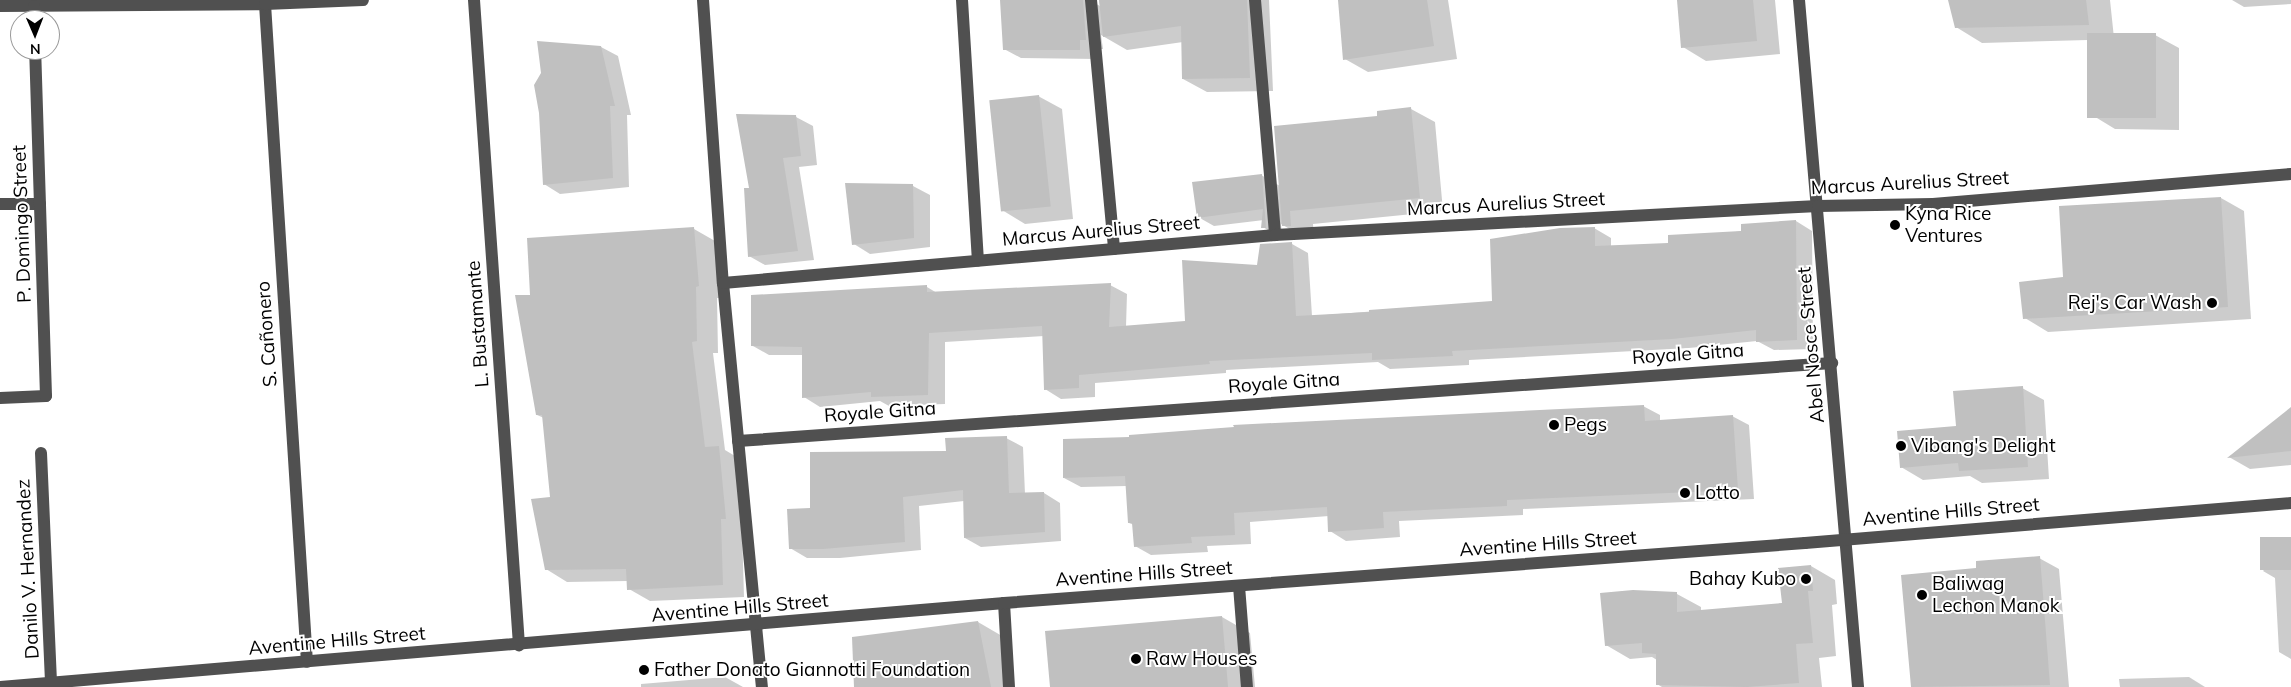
<!DOCTYPE html>
<meta charset="utf-8">
<style>
body{margin:0}
#map{position:relative;width:2291px;height:687px;overflow:hidden;background:#fff;font-family:Mulish,sans-serif}
div>[style]{position:absolute}
.shadow>*{inset:0;background:#0003}
.building>*{inset:0;background:#c0c0c0;transform-origin:0 0}
.minor>*{height:12px;margin:-6px;padding:0 6px;transform-origin:6px;border-radius:6px;background:#505050}
.dots>*{width:14px;height:14px;translate:-50% -50%;box-sizing:border-box;border:2px solid #fff;border-radius:50%}
span{translate:-50% -50%;white-space:nowrap;text-align:center;line-height:1.15;-webkit-text-stroke:4px #fff;paint-order:stroke}
.street-label{font-size:19px;color:#000}
.poi-label{font-size:19px;color:#000}
.left{translate:0 -50%;text-align:left}
.right{translate:-100% -50%;text-align:right}
.north{position:absolute;left:10px;top:10px;width:50px;height:50px;box-sizing:border-box;background:#fff;border:1px solid #999;border-radius:50%;rotate:179deg;font-size:14px;font-weight:700;line-height:20px;text-align:center;color:#000}
.north::after{content:'';display:block;margin:auto;width:18px;height:22px;background:#000;clip-path:polygon(50% 0,100% 100%,50% 72%,0 100%)}
</style>
<div id="map">
<div class="shadow">
<i style="clip-path:polygon(1001px 0,1089px 0,1100px 6px,1099px 0,1269px 0,1273px 91px,1207px 92px,1183px 79px,1183px 42px,1127px 50px,1101px 35px,1103px 49px,1097px 49px,1096px 59px,1021px 58px,1004px 49px)"></i>
<i style="clip-path:polygon(1339px 0,1448px 0,1457px 59px,1368px 72px,1345px 59px)"></i>
<i style="clip-path:polygon(1678px 0,1775px 0,1780px 54px,1706px 61px,1683px 47px)"></i>
<i style="clip-path:polygon(1949px 0,2110px 0,2114px 38px,2155px 35px,2179px 48px,2179px 130px,2115px 129px,2092px 115px,2088px 40px,1982px 43px,1956px 27px)"></i>
<i style="clip-path:polygon(2232px 0,2291px 0,2291px 4px,2244px 7px)"></i>
<i style="clip-path:polygon(601px 47px,618px 56px,631px 115px,627px 115px,629px 187px,560px 194px,544px 184px)"></i>
<i style="clip-path:polygon(1038px 96px,1062px 109px,1073px 219px,1025px 224px,1002px 210px)"></i>
<i style="clip-path:polygon(1411px 109px,1435px 122px,1443px 211px,1313px 224px,1314px 239px,1307px 239px,1281px 224px,1282px 237px,1279px 237px,1263px 227px,1264px 220px,1214px 226px,1198px 217px,1261px 175px,1280px 186px,1379px 117px,1378px 112px)"></i>
<i style="clip-path:polygon(796px 117px,813px 126px,817px 165px,799px 167px,814px 260px,765px 265px,749px 256px)"></i>
<i style="clip-path:polygon(846px 185px,913px 186px,930px 195px,930px 247px,870px 254px,854px 244px)"></i>
<i style="clip-path:polygon(2221px 198px,2244px 211px,2251px 319px,2048px 332px,2025px 318px,2064px 278px)"></i>
<i style="clip-path:polygon(1796px 221px,1812px 231px,1813px 349px,1774px 350px,1757px 341px,1689px 348px,1469px 360px,1469px 365px,1390px 369px,1378px 362px,1226px 370px,1226px 373px,1095px 383px,1095px 397px,1061px 399px,1045px 389px,1044px 336px,945px 342px,945px 404px,889px 406px,880px 401px,820px 407px,804px 397px,803px 355px,769px 355px,753px 346px,927px 287px,937px 293px,1110px 285px,1127px 294px,1126px 327px,1186px 322px,1292px 244px,1308px 253px,1312px 316px,1494px 302px,1594px 228px,1611px 238px,1611px 247px,1669px 244px)"></i>
<i style="clip-path:polygon(694px 229px,715px 241px,720px 298px,717px 298px,718px 353px,713px 353px,725px 450px,740px 459px,744px 597px,650px 601px,629px 589px,628px 581px,567px 582px,546px 569px,551px 498px,544px 418px,537px 415px,531px 296px)"></i>
<i style="clip-path:polygon(2022px 388px,2044px 400px,2049px 479px,1982px 483px,1970px 476px,1923px 480px,1901px 467px,1957px 427px)"></i>
<i style="clip-path:polygon(1643px 406px,1660px 415px,1660px 421px,1732px 416px,1749px 425px,1754px 499px,1523px 509px,1523px 515px,1399px 521px,1400px 537px,1346px 541px,1330px 531px,1329px 516px,1250px 522px,1251px 544px,1207px 546px,1208px 552px,1151px 555px,1135px 546px,1134px 525px,1129px 523px,1127px 486px,1081px 487px,1064px 478px,1131px 439px)"></i>
<i style="clip-path:polygon(2291px 409px,2291px 465px,2250px 469px,2229px 457px)"></i>
<i style="clip-path:polygon(1006px 438px,1023px 447px,1025px 494px,1044px 493px,1060px 503px,1061px 541px,981px 547px,965px 538px,964px 501px,919px 506px,921px 550px,840px 558px,807px 558px,790px 548px,812px 509px,947px 452px)"></i>
<i style="clip-path:polygon(2291px 539px,2291px 659px,2279px 652px,2275px 578px,2263px 571px)"></i>
<i style="clip-path:polygon(2039px 558px,2059px 569px,2069px 687px,1912px 687px,1902px 576px,1978px 570px)"></i>
<i style="clip-path:polygon(1811px 566px,1835px 580px,1837px 604px,1832px 605px,1836px 656px,1819px 658px,1822px 687px,1662px 687px,1657px 684px,1657px 660px,1652px 657px,1630px 659px,1606px 645px,1633px 591px,1677px 594px,1701px 607px,1701px 611px,1783px 604px)"></i>
<i style="clip-path:polygon(1222px 617px,1250px 633px,1255px 687px,1051px 687px)"></i>
<i style="clip-path:polygon(978px 622px,1002px 636px,1011px 687px,855px 687px)"></i>
<i style="clip-path:polygon(725px 677px,743px 687px,641px 687px,641px 684px)"></i>
<i style="clip-path:polygon(2189px 677px,2205px 687px,2120px 687px,2119px 679px)"></i>
</div>
<div class="building">
<i style="clip-path:polygon(1000px 0,1083px 0,1086px 40px,1080px 40px,1080px 50px,1003px 50px)"></i>
<i style="clip-path:polygon(1099px 0,1247px 0,1250px 78px,1182px 79px,1181px 26px,1103px 37px)"></i>
<i style="clip-path:polygon(1338px 0,1427px 0,1434px 46px,1343px 60px)"></i>
<i style="clip-path:polygon(1677px 0,1753px 0,1757px 41px,1681px 48px)"></i>
<i style="clip-path:polygon(1948px 0,2086px 0,2089px 25px,1955px 28px)"></i>
<i style="left:2156px;top:33px;width:85px;height:69px;rotate:90deg"></i>
<i style="clip-path:polygon(537px 41px,601px 46px,615px 106px,610px 106px,613px 178px,543px 185px,539px 113px,534px 85px,541px 73px)"></i>
<i style="left:1039px;top:95px;width:112px;height:50px;rotate:84deg"></i>
<i style="clip-path:polygon(1411px 107px,1420px 198px,1290px 211px,1291px 226px,1282px 226px,1274px 126px,1377px 116px,1377px 111px)"></i>
<i style="clip-path:polygon(736px 114px,796px 115px,801px 156px,783px 158px,798px 251px,748px 257px,744px 188px,749px 188px)"></i>
<i style="clip-path:polygon(1262px 174px,1266px 228px,1261px 228px,1263px 209px,1197px 218px,1192px 182px)"></i>
<i style="clip-path:polygon(845px 183px,913px 184px,914px 238px,852px 245px)"></i>
<i style="clip-path:polygon(2221px 197px,2228px 307px,2023px 319px,2019px 282px,2063px 277px,2059px 206px)"></i>
<i style="clip-path:polygon(1796px 220px,1797px 340px,1756px 342px,1756px 330px,1672px 339px,1452px 351px,1453px 356px,1372px 360px,1372px 353px,1209px 361px,1210px 364px,1079px 375px,1079px 388px,1044px 390px,1042px 326px,929px 333px,928px 395px,871px 397px,871px 392px,802px 398px,802px 347px,751px 346px,751px 295px,927px 285px,927px 292px,1111px 283px,1109px 327px,1185px 321px,1182px 260px,1257px 265px,1260px 244px,1292px 242px,1296px 316px,1369px 312px,1369px 310px,1492px 301px,1490px 239px,1560px 228px,1595px 227px,1595px 246px,1668px 243px,1668px 235px,1741px 231px,1741px 224px)"></i>
<i style="clip-path:polygon(694px 227px,699px 286px,696px 287px,697px 341px,692px 342px,705px 447px,719px 446px,726px 519px,721px 519px,723px 585px,627px 590px,626px 569px,545px 570px,531px 499px,550px 497px,542px 415px,536px 415px,515px 295px,530px 295px,527px 238px)"></i>
<i style="clip-path:polygon(2023px 386px,2028px 467px,1959px 471px,1958px 463px,1900px 468px,1897px 431px,1956px 426px,1953px 391px)"></i>
<i style="clip-path:polygon(1644px 405px,1645px 421px,1733px 415px,1738px 490px,1507px 500px,1507px 506px,1383px 512px,1384px 528px,1328px 532px,1327px 507px,1234px 513px,1235px 535px,1191px 537px,1192px 543px,1134px 547px,1132px 523px,1128px 523px,1125px 476px,1063px 478px,1063px 439px,1129px 437px,1129px 435px,1234px 427px,1233px 425px)"></i>
<i style="clip-path:polygon(2291px 407px,2291px 451px,2227px 458px)"></i>
<i style="clip-path:polygon(1007px 436px,1009px 493px,1044px 492px,1045px 532px,964px 538px,963px 490px,903px 497px,905px 542px,823px 549px,789px 549px,787px 509px,810px 508px,810px 452px,946px 451px,945px 438px)"></i>
<i style="left:2291px;top:537px;width:33px;height:31px;rotate:90deg"></i>
<i style="clip-path:polygon(2040px 556px,2050px 685px,1911px 687px,1901px 575px,1976px 568px,1976px 561px)"></i>
<i style="clip-path:polygon(1811px 565px,1813px 591px,1808px 591px,1813px 643px,1796px 644px,1799px 683px,1747px 687px,1656px 685px,1656px 654px,1642px 653px,1642px 643px,1605px 646px,1600px 593px,1633px 590px,1677px 592px,1677px 612px,1782px 603px,1778px 568px)"></i>
<i style="clip-path:polygon(1222px 616px,1228px 687px,1050px 687px,1045px 631px)"></i>
<i style="clip-path:polygon(978px 621px,991px 687px,854px 687px,852px 637px)"></i>
</div>
<div class="minor">
<i style="left:474px;top:0;width:647px;rotate:86.01deg"></i>
<i style="left:703px;top:0;width:284px;rotate:86deg"></i>
<i style="left:723px;top:283px;width:406px;rotate:84.5deg"></i>
<i style="left:962px;top:0;width:261px;rotate:86.5deg"></i>
<i style="left:1091px;top:0;width:250px;rotate:84.7deg"></i>
<i style="left:1255px;top:0;width:236px;rotate:85.1deg"></i>
<i style="left:1799px;top:0;width:690px;rotate:85.09deg"></i>
<i style="left:265px;top:4px;width:659px;rotate:86.35deg"></i>
<i style="left:0;top:6px;width:265px;rotate:-0.4deg"></i>
<i style="left:265px;top:4px;width:98px;rotate:-2.3deg"></i>
<i style="left:34px;top:6px;width:14px;rotate:90deg"></i>
<i style="left:0;top:204px;width:40px"></i>
<i style="left:723px;top:283px;width:554px;rotate:-4.97deg"></i>
<i style="left:1275px;top:235px;width:544px;rotate:-3.06deg"></i>
<i style="left:1818px;top:206px;width:115px;rotate:-1deg"></i>
<i style="left:1933px;top:204px;width:359px;rotate:-4.8deg"></i>
<i style="left:0;top:398px;width:46px;rotate:-2.5deg"></i>
<i style="left:46px;top:396px;width:346px;rotate:-91.8deg"></i>
<i style="left:738px;top:441px;width:1097px;rotate:-4.08deg"></i>
<i style="left:41px;top:453px;width:230px;rotate:87.5deg"></i>
<i style="left:1239px;top:586px;width:101px;rotate:85.5deg"></i>
<i style="left:1004px;top:603px;width:84px;rotate:86.6deg"></i>
<i style="left:0;top:687px;width:1008px;rotate:-4.78deg"></i>
<i style="left:1004px;top:603px;width:803px;rotate:-4.28deg"></i>
<i style="left:1805px;top:543px;width:488px;rotate:-4.7deg"></i>
</div>
<div class="dots">
<i style="left:1895px;top:225px;background:#000"></i>
<i style="left:2212px;top:303px;background:#000"></i>
<i style="left:1554px;top:425px;background:#000"></i>
<i style="left:1901px;top:446px;background:#000"></i>
<i style="left:1685px;top:493px;background:#000"></i>
<i style="left:1806px;top:579px;background:#000"></i>
<i style="left:1922px;top:595px;background:#000"></i>
<i style="left:1136px;top:659px;background:#000"></i>
<i style="left:644px;top:670px;background:#000"></i>
</div>
<div class="street-label">
<span style="left:1910px;top:183px;rotate:-3deg">Marcus Aurelius Street</span>
<span style="left:1506px;top:204px;rotate:-3deg">Marcus Aurelius Street</span>
<span style="left:22px;top:224px;rotate:-92deg">P. Domingo Street</span>
<span style="left:1101px;top:231px;rotate:-5deg">Marcus Aurelius Street</span>
<span style="left:478px;top:324px;rotate:-94deg">L. Bustamante</span>
<span style="left:267px;top:334px;rotate:-94deg">S. Cañonero</span>
<span style="left:1811px;top:345px;rotate:-95deg">Abel Nosce Street</span>
<span style="left:1688px;top:354px;rotate:-4deg">Royale Gitna</span>
<span style="left:1284px;top:383px;rotate:-4deg">Royale Gitna</span>
<span style="left:880px;top:412px;rotate:-4deg">Royale Gitna</span>
<span style="left:1951px;top:512px;rotate:-5deg">Aventine Hills Street</span>
<span style="left:1548px;top:544px;rotate:-4deg">Aventine Hills Street</span>
<span style="left:28px;top:569px;rotate:-93deg">Danilo V. Hernandez</span>
<span style="left:1144px;top:574px;rotate:-4deg">Aventine Hills Street</span>
<span style="left:740px;top:608px;rotate:-5deg">Aventine Hills Street</span>
<span style="left:337px;top:641px;rotate:-5deg">Aventine Hills Street</span>
</div>
<div class="poi-label">
<span class="left" style="left:1905px;top:225px">Kyna Rice<br>Ventures</span>
<span class="right" style="left:2202px;top:303px">Rej's Car Wash</span>
<span class="left" style="left:1564px;top:425px">Pegs</span>
<span class="left" style="left:1911px;top:446px">Vibang's Delight</span>
<span class="left" style="left:1695px;top:493px">Lotto</span>
<span class="right" style="left:1796px;top:579px">Bahay Kubo</span>
<span class="left" style="left:1932px;top:595px">Baliwag<br>Lechon Manok</span>
<span class="left" style="left:1146px;top:659px">Raw Houses</span>
<span class="left" style="left:654px;top:670px">Father Donato Giannotti Foundation</span>
</div>
<div class="north">N</div>
</div>
